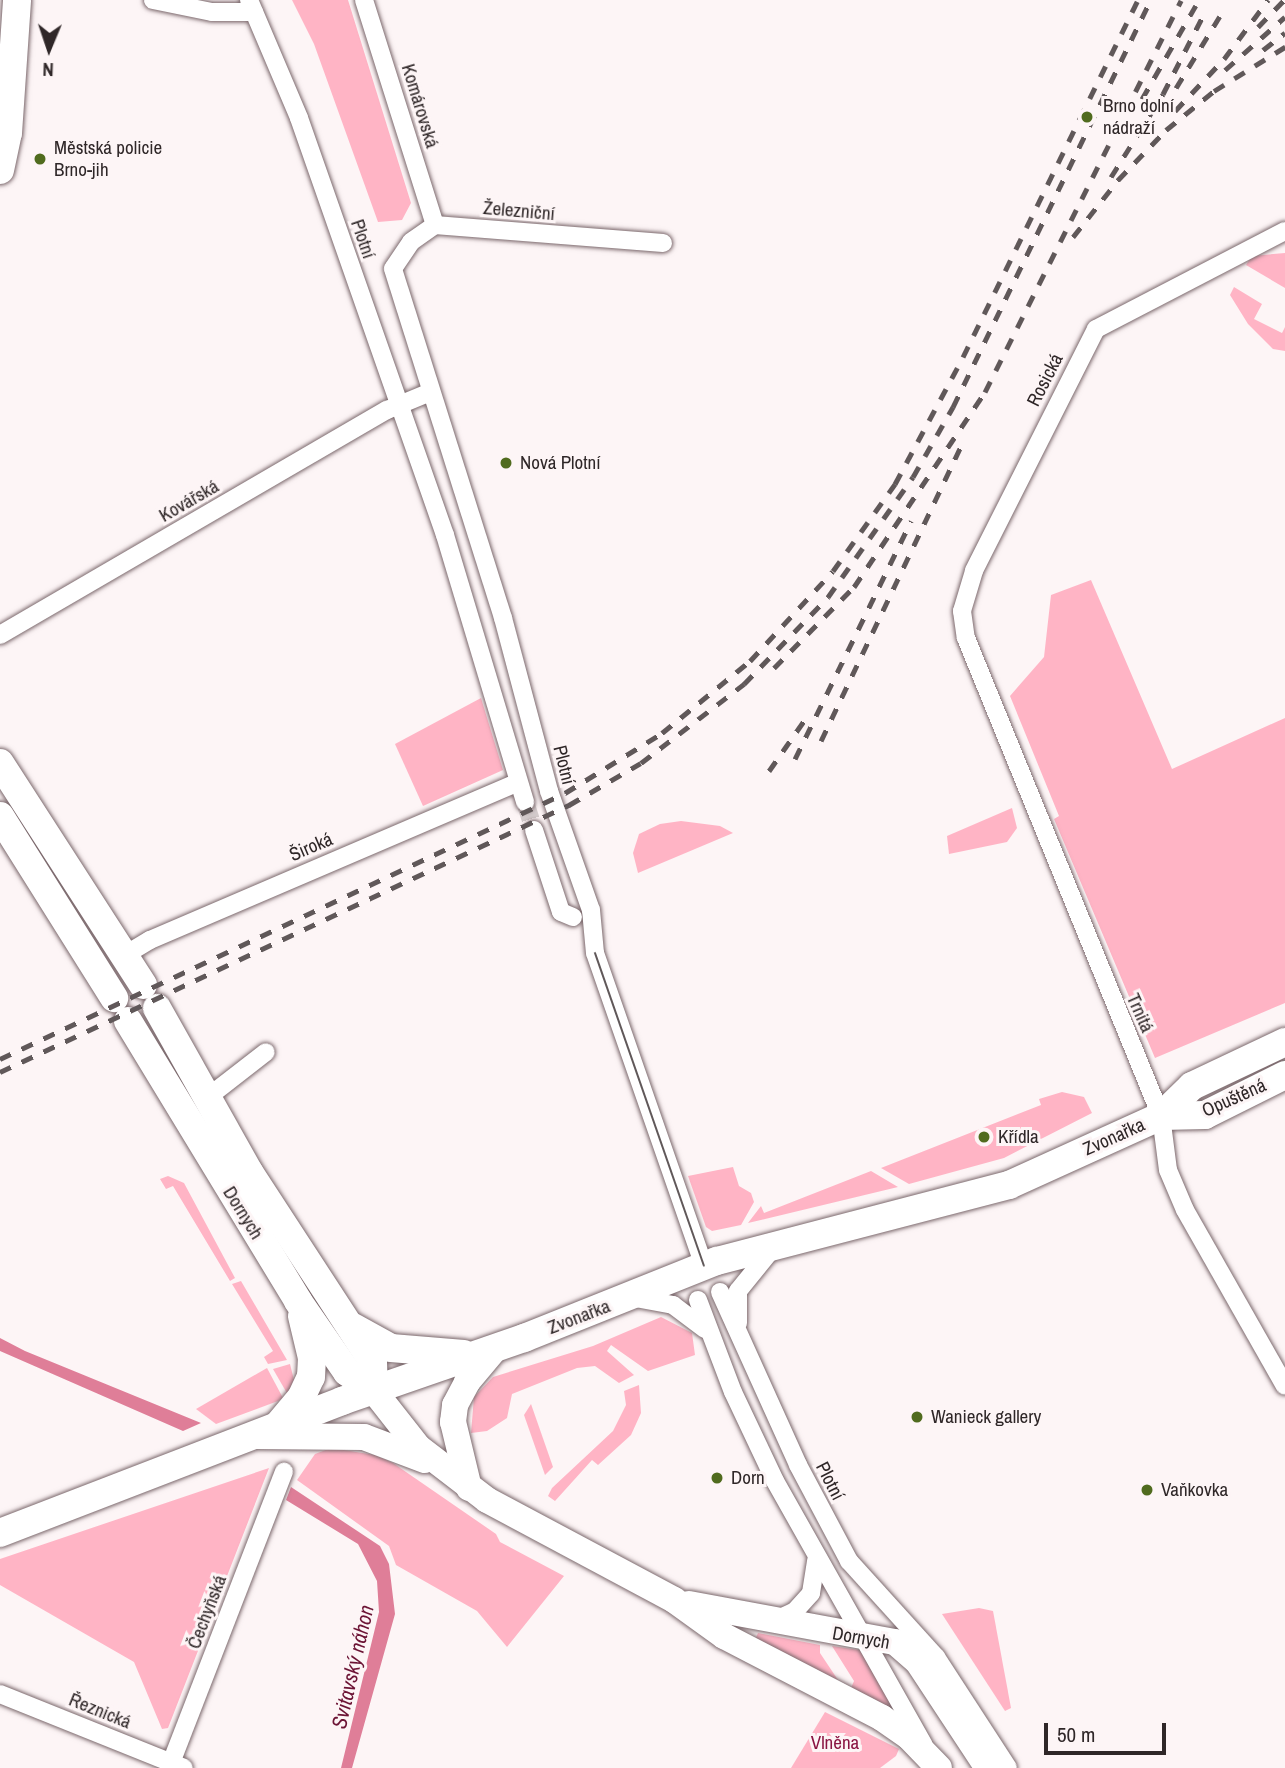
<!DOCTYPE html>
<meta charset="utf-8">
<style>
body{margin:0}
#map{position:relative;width:1285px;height:1768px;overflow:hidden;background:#fdf5f6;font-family:"Archivo Narrow",sans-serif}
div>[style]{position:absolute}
.green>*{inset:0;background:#ffb4c5}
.water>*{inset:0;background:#df7e98}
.minor-tunnel>*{height:18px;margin-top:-9px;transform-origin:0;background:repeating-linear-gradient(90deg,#d4cccd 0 18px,transparent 0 27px)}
.roads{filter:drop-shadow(0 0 2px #7b686c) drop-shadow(0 0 2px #7b686c)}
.minor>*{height:18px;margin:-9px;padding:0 9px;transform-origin:9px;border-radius:9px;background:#fff}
.secondary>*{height:26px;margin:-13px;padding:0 13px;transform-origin:13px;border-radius:13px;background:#fff}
.primary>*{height:28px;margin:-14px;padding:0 14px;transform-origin:14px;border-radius:14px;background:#fff}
.tram>*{height:2px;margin:-1px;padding:0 1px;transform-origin:1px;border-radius:1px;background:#605859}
.rail>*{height:5px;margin-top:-2.5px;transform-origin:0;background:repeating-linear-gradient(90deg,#605859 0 12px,transparent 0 24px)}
.dots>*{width:19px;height:19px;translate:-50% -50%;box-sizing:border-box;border:4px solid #fdf5f6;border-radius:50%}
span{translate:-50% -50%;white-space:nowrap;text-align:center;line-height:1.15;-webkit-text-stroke:6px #fdf5f6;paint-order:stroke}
.street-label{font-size:19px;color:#2f2728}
.poi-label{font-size:19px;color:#2f2728}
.left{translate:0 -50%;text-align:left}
.park-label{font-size:19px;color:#8a1543}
.water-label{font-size:21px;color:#6c1435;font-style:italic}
.north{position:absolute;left:14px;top:14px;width:70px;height:70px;-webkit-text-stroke:5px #fdf5f6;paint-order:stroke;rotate:182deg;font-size:19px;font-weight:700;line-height:28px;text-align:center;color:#2f2728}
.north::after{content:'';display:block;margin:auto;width:24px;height:32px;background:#2f2728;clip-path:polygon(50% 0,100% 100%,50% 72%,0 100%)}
.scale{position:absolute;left:1044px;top:1723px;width:122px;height:32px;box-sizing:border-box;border:4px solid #2f2728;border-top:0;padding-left:9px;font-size:21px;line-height:24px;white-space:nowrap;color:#2f2728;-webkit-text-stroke:5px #fdf5f6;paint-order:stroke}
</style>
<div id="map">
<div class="green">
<i style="clip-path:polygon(292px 0,348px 0,411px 203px,402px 220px,378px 222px,314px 44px)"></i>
<i style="clip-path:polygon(1285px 253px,1285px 288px,1246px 265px,1252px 256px)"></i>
<i style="clip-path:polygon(1234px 287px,1262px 304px,1254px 319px,1282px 333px,1285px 327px,1285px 351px,1273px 349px,1248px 324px,1230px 295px)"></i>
<i style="clip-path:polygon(1091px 580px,1172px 769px,1285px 718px,1285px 1003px,1155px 1058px,1054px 819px,1059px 816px,1010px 696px,1044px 657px,1051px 595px)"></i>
<i style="clip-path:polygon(481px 698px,503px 770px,423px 806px,395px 744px)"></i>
<i style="clip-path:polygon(1012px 808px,1017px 828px,1007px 842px,949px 854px,947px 836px)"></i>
<i style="clip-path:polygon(681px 821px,720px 826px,733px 833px,638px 873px,633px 853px,639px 834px,660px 824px)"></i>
<i style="clip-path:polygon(1062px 1092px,1084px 1097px,1092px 1113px,1004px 1158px,909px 1184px,881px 1168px,1041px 1105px,1039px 1099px)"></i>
<i style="clip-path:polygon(733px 1167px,739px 1186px,751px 1193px,754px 1202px,741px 1225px,712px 1231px,706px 1227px,688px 1176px)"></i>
<i style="clip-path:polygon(871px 1171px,898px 1187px,748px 1223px,761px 1206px,764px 1213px)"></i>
<i style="clip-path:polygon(168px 1176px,184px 1183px,235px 1278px,230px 1281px,173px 1186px,166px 1189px,160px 1179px)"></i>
<i style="clip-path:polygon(241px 1281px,287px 1360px,268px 1364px,264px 1357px,273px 1351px,232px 1284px)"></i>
<i style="clip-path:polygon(661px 1317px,692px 1333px,695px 1355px,648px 1371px,611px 1345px,607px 1351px,634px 1375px,619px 1383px,595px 1366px,577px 1368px,512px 1394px,507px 1418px,487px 1431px,471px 1433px,474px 1397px,493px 1377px,593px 1346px)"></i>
<i style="clip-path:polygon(290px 1364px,294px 1380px,288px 1395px,273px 1369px)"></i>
<i style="clip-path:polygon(267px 1368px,283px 1398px,278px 1401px,216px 1424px,196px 1409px)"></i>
<i style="clip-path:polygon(639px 1385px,641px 1413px,631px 1435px,598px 1465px,592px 1460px,555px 1501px,548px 1496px,552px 1488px,613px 1431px,626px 1405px,624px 1391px)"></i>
<i style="clip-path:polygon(531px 1404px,553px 1467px,545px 1475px,524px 1415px)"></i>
<i style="clip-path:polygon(331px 1448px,375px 1455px,393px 1463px,496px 1534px,500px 1542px,564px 1576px,507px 1647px,477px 1611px,396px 1565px,389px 1546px,297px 1480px,315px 1454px)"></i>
<i style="clip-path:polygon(269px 1468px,168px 1728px,162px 1729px,134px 1662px,0 1585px,0 1559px)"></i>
<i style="clip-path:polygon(979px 1608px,993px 1611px,1011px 1708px,1005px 1711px,942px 1614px)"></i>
<i style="clip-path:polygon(758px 1633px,820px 1645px,820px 1653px,838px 1680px,755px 1640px)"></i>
<i style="clip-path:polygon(832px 1646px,866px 1651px,906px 1717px,851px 1688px,854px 1681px)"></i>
<i style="clip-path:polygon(825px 1712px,899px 1749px,896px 1756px,880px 1768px,791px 1768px)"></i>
</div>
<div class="water">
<i style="clip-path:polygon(0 1338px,25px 1351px,201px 1423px,183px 1431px,0 1351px)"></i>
<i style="clip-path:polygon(291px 1487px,380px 1546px,389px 1564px,395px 1614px,352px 1768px,341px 1768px,379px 1612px,377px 1581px,358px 1544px,286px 1500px)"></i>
</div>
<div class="minor-tunnel">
<i style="left:525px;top:802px;width:29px;rotate:72deg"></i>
</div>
<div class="roads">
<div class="minor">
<i style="left:153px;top:0;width:60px;rotate:11.5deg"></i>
<i style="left:212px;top:12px;width:42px"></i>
<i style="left:249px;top:0;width:128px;rotate:67deg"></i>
<i style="left:299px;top:118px;width:442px;rotate:70.7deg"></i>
<i style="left:445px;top:535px;width:279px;rotate:73.3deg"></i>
<i style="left:364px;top:0;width:236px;rotate:72.5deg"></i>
<i style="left:1285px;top:231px;width:213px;rotate:152.6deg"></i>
<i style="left:1096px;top:329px;width:271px;rotate:116.8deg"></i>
<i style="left:974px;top:571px;width:42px;rotate:106.7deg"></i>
<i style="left:962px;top:611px;width:27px;rotate:82deg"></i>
<i style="left:966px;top:638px;width:516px;rotate:67.81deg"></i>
<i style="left:1161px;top:1116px;width:54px;rotate:82.6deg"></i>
<i style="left:1168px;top:1170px;width:43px;rotate:67deg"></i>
<i style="left:1185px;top:1210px;width:202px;rotate:60.4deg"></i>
<i style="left:663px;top:243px;width:229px;rotate:-175.5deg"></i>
<i style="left:435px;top:225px;width:29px;rotate:145deg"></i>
<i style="left:411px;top:242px;width:32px;rotate:124deg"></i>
<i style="left:393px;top:269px;width:366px;rotate:72.5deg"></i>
<i style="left:503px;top:618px;width:179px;rotate:75.1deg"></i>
<i style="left:549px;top:791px;width:126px;rotate:70.6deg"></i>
<i style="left:591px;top:910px;width:43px;rotate:84.7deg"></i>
<i style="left:595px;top:953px;width:331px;rotate:70.8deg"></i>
<i style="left:0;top:635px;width:448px;rotate:-30.2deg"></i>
<i style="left:387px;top:410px;width:44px;rotate:-22.5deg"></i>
<i style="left:534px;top:830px;width:86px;rotate:71.8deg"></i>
<i style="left:561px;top:912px;width:13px;rotate:23deg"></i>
<i style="left:125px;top:955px;width:29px;rotate:-31deg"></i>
<i style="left:150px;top:940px;width:398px;rotate:-23.2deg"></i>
<i style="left:208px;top:1097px;width:73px;rotate:-37.8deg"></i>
<i style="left:720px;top:1292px;width:190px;rotate:65.7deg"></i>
<i style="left:798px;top:1465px;width:109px;rotate:62deg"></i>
<i style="left:849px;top:1561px;width:130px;rotate:47.8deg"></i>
<i style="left:936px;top:1657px;width:132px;rotate:57deg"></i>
<i style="left:630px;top:1297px;width:44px;rotate:10.5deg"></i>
<i style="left:673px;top:1305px;width:40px;rotate:37deg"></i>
<i style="left:698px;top:1300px;width:98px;rotate:69.2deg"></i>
<i style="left:733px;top:1392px;width:98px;rotate:64.7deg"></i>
<i style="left:775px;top:1481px;width:303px;rotate:60.6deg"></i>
<i style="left:738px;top:1323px;width:32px;rotate:-90deg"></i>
<i style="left:738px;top:1291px;width:55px;rotate:-50.9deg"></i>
<i style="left:776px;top:1620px;width:21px;rotate:-25deg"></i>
<i style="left:795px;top:1611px;width:24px;rotate:-48deg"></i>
<i style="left:811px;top:1593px;width:33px;rotate:-81deg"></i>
<i style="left:0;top:1694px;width:198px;rotate:21.9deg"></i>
<i style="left:169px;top:1768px;width:318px;rotate:-68.8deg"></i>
</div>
<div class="secondary">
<i style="left:374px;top:1391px;width:71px;rotate:51.8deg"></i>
<i style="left:418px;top:1447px;width:87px;rotate:37.5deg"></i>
<i style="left:487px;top:1500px;width:212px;rotate:28.1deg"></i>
<i style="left:674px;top:1600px;width:62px;rotate:35.8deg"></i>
<i style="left:724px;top:1636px;width:178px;rotate:27.4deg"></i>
<i style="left:882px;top:1718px;width:33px;rotate:35deg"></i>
<i style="left:909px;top:1737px;width:43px;rotate:45.9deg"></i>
<i style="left:257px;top:1436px;width:107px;rotate:0.5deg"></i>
<i style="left:364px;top:1437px;width:65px;rotate:20.7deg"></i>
<i style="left:469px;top:1488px;width:68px;rotate:-103.6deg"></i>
<i style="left:453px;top:1422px;width:17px;rotate:-83deg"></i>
<i style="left:455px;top:1405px;width:26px;rotate:-62deg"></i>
<i style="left:467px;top:1382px;width:42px;rotate:-49.8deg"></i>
<i style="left:689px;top:1604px;width:209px;rotate:10.5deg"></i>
<i style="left:895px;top:1642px;width:30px;rotate:41deg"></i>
<i style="left:918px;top:1662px;width:127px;rotate:56.6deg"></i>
</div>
<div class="primary">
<i style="left:0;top:170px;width:38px;rotate:-78deg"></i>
<i style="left:8px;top:133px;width:133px;rotate:-86.1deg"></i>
<i style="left:0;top:763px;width:264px;rotate:57.2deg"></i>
<i style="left:0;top:816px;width:215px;rotate:57.9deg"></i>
<i style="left:157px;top:1008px;width:188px;rotate:60.7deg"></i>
<i style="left:249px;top:1172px;width:227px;rotate:56.9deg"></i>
<i style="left:373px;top:1362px;width:29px;rotate:88deg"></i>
<i style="left:128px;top:1021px;width:328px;rotate:58.7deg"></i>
<i style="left:298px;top:1301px;width:86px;rotate:55.4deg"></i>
<i style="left:347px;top:1372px;width:33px;rotate:35deg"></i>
<i style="left:1161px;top:1116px;width:44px;rotate:-1.3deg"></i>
<i style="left:1205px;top:1115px;width:89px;rotate:-26.6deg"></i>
<i style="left:353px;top:1327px;width:43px;rotate:28.9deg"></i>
<i style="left:391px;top:1348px;width:73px;rotate:4.7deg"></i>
<i style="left:278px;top:1425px;width:35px;rotate:-50deg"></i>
<i style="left:301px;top:1398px;width:23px;rotate:-65deg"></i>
<i style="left:311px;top:1377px;width:19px;rotate:-87deg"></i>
<i style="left:312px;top:1358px;width:43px;rotate:-103.4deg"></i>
<i style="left:0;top:1533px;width:367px;rotate:-21.1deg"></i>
<i style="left:342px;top:1401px;width:193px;rotate:-19.1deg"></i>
<i style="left:524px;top:1338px;width:208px;rotate:-21.8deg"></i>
<i style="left:717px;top:1261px;width:302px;rotate:-14.6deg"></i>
<i style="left:1009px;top:1185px;width:167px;rotate:-24.4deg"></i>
<i style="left:1161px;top:1116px;width:43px;rotate:-44.1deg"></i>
<i style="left:1192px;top:1086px;width:103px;rotate:-25.3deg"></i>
</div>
</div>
<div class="tram">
<i style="left:595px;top:953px;width:331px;rotate:70.8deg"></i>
</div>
<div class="rail">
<i style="left:1258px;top:27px;width:37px;rotate:-46deg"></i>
<i style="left:1263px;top:50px;width:28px;rotate:-38deg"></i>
<i style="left:1225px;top:70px;width:80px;rotate:-41.5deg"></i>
<i style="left:1176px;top:88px;width:84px;rotate:-58.6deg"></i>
<i style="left:1142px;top:99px;width:108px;rotate:-60.1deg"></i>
<i style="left:1175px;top:111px;width:71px;rotate:-46.7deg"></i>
<i style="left:1224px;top:59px;width:74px;rotate:-53.3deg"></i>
<i style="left:1111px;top:177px;width:98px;rotate:-57.9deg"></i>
<i style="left:1163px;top:94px;width:94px;rotate:-62.9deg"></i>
<i style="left:1073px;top:237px;width:73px;rotate:-51.7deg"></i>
<i style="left:1118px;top:180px;width:69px;rotate:-46.2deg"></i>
<i style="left:1166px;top:130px;width:62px;rotate:-39.1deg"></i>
<i style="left:1214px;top:91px;width:84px;rotate:-31.8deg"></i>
<i style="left:774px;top:668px;width:114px;rotate:-45.4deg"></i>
<i style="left:854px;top:587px;width:235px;rotate:-56.1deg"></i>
<i style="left:985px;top:392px;width:438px;rotate:-63.4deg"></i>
<i style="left:821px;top:741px;width:331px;rotate:-64.6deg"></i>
<i style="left:795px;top:759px;width:265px;rotate:-64deg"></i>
<i style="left:769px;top:771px;width:68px;rotate:-55.1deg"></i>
<i style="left:0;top:1059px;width:624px;rotate:-25.21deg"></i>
<i style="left:565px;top:793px;width:114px;rotate:-31.7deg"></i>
<i style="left:662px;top:733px;width:114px;rotate:-39.3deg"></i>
<i style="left:750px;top:661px;width:122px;rotate:-47.3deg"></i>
<i style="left:833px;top:571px;width:107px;rotate:-54.5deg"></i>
<i style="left:895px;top:484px;width:144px;rotate:-61.8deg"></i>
<i style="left:963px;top:357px;width:398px;rotate:-63.9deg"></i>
<i style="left:0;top:1072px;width:629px;rotate:-25.14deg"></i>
<i style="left:569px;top:805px;width:83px;rotate:-30.3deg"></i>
<i style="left:641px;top:763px;width:130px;rotate:-37.5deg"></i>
<i style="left:744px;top:684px;width:121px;rotate:-46deg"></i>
<i style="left:828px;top:597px;width:147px;rotate:-54.7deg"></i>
<i style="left:913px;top:477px;width:81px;rotate:-60.3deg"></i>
<i style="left:953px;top:407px;width:453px;rotate:-64.1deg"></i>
</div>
<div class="dots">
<i style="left:1087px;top:117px;background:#506b1e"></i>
<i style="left:40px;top:159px;background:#506b1e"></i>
<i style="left:506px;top:463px;background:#506b1e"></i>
<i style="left:984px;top:1137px;background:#506b1e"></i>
<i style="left:917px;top:1417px;background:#506b1e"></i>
<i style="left:717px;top:1478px;background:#506b1e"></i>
<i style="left:1147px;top:1490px;background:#506b1e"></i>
</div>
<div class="street-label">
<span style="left:420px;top:106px;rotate:73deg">Komárovská</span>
<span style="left:519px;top:211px;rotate:5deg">Železniční</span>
<span style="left:363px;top:239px;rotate:71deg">Plotní</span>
<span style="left:1045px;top:380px;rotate:-63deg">Rosická</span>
<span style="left:189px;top:501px;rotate:-30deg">Kovářská</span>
<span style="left:564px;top:765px;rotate:76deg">Plotní</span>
<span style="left:311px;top:847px;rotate:-23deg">Široká</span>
<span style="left:1140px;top:1013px;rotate:66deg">Trnitá</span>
<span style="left:1234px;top:1098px;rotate:-24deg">Opuštěná</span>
<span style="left:1114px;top:1137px;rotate:-24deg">Zvonařka</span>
<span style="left:243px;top:1213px;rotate:58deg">Dornych</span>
<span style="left:579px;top:1317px;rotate:-21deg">Zvonařka</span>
<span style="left:830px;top:1481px;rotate:63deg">Plotní</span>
<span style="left:207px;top:1612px;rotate:-69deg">Čechyňská</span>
<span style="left:861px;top:1638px;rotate:10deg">Dornych</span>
<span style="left:100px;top:1711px;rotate:22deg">Řeznická</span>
</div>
<div class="poi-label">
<span class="left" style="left:1103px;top:117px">Brno dolní<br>nádraží</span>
<span class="left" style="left:54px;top:159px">Městská policie<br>Brno-jih</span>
<span class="left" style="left:520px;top:463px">Nová Plotní</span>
<span class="left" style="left:998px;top:1137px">Křídla</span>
<span class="left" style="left:931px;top:1417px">Wanieck gallery</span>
<span class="left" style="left:731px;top:1478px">Dorn</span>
<span class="left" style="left:1161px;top:1490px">Vaňkovka</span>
</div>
<div class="park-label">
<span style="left:835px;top:1743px">Vlněna</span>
</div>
<div class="water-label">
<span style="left:353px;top:1667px;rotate:-77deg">Svitavský náhon</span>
</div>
<div class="north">N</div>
<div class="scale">50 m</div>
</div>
